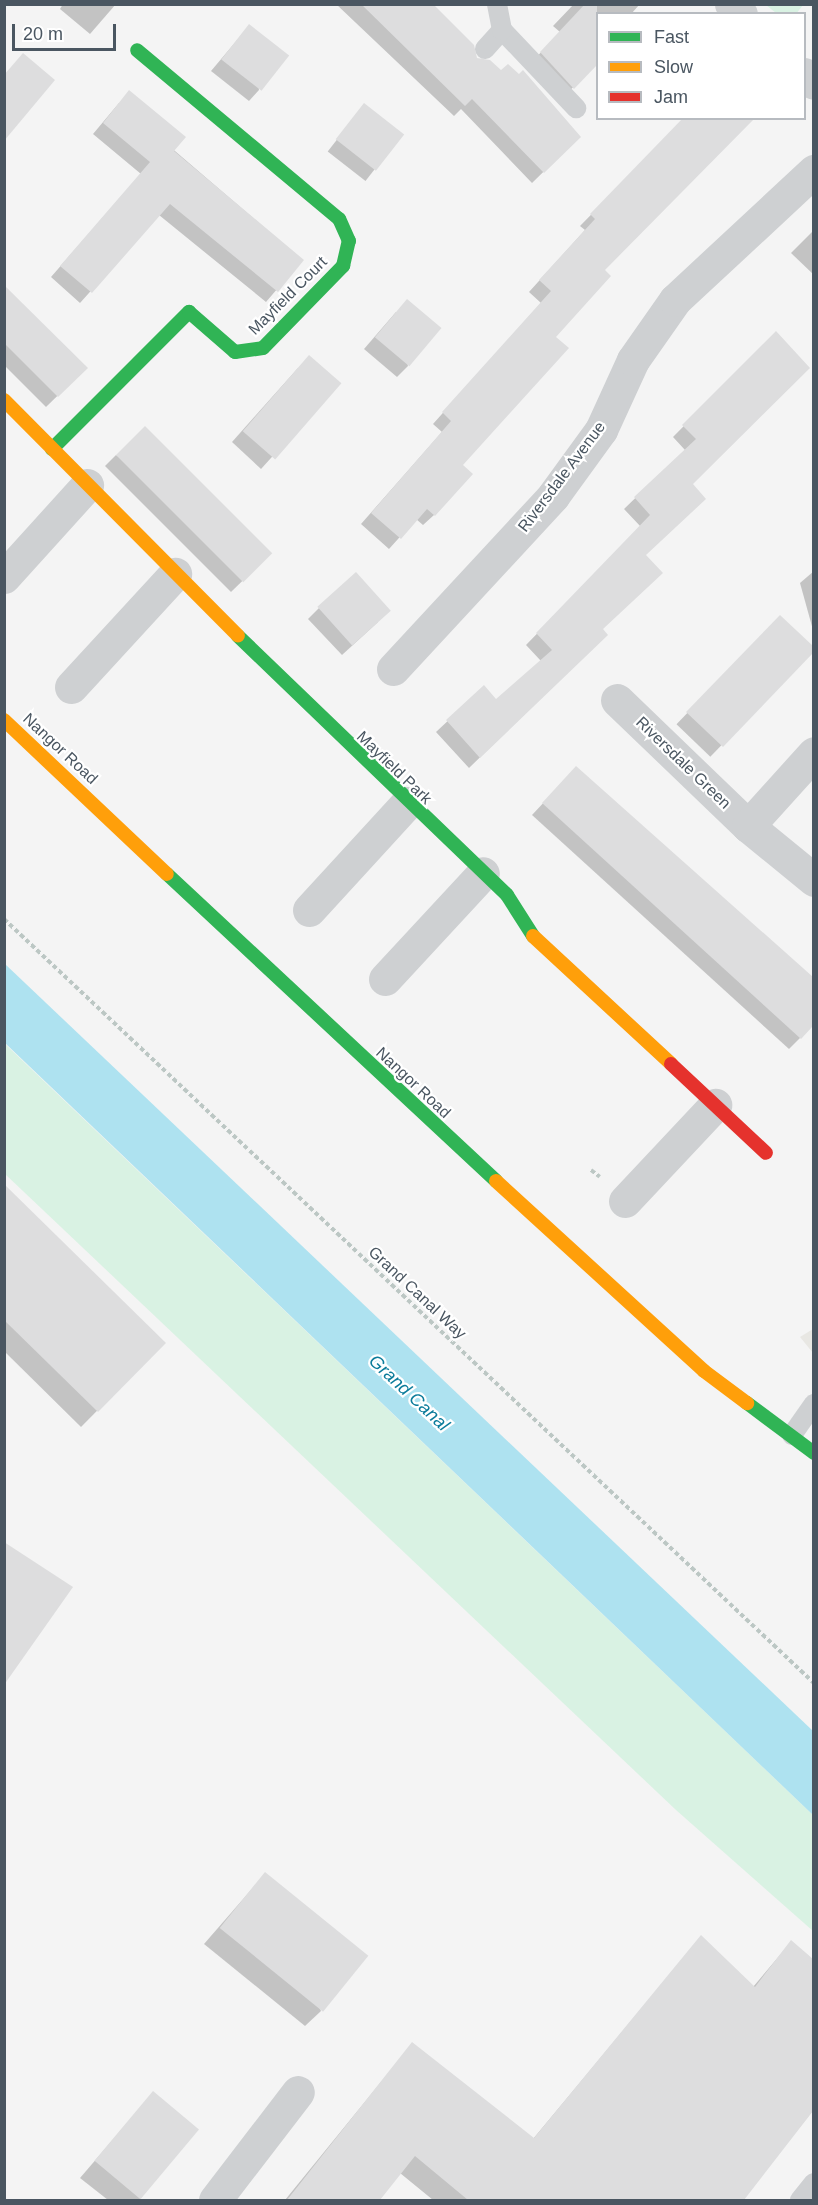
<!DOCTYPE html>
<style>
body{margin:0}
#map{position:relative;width:818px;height:2205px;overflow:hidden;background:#f4f4f4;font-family:Arial,sans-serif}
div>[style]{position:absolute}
.commercial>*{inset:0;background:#e8e7e3}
.green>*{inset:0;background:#d9f2e3}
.water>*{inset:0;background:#aee2f0}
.shadow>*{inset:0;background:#0003;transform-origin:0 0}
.building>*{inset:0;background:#ddddde;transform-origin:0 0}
.path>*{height:4px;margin-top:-2px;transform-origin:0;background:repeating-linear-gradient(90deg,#bcc7c4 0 4.5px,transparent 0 7.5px)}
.lane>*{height:20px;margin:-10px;padding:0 10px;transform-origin:10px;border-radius:10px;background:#ced0d2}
.street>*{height:33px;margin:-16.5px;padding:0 16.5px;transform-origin:16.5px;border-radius:16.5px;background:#ced0d2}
.fast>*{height:14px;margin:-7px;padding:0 7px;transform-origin:7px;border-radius:7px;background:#30b455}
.slow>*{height:14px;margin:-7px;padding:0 7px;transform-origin:7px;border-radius:7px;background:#ff9f0a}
.jam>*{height:14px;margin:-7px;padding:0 7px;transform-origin:7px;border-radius:7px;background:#e5322d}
span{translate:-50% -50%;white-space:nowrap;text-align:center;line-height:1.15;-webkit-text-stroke:4.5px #fff;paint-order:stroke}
.street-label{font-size:16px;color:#4a5661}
.water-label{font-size:18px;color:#0c7c9b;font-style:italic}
.frame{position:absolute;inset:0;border:6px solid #4a5661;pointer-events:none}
.legend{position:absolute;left:596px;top:12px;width:210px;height:108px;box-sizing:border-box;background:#fff;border:2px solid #b7bbc0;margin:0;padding:8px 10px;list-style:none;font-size:18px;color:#4a5661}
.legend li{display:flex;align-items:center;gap:12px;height:30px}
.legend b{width:30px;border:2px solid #b7bbc0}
.scale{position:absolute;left:12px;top:24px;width:104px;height:27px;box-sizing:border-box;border:3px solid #4a5661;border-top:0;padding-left:8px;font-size:18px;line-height:21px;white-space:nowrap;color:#4a5661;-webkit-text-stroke:4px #fff;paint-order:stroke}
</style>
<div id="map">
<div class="commercial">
<i style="clip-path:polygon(813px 1329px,813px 1353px,800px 1337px)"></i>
</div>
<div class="green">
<i style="clip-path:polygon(766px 5px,803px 5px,796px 14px,776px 13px)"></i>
<i style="clip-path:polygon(4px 1043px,813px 1815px,813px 1931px,676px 1810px,5px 1174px)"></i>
</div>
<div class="water">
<i style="clip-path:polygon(5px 964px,813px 1731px,813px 1815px,5px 1043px)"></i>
</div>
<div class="shadow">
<i style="clip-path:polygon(63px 4px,116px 4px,90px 34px,60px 9px)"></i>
<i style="clip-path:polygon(336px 4px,429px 4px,475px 58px,579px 137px,532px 183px,461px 109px,454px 116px)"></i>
<i style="clip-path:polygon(574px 4px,640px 4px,631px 14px,598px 14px,598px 63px,562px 98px,530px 64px,560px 32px,553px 26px)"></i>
<i style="clip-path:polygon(249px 26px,259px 90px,249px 101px,211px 71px)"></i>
<i style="clip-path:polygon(119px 103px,302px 260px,266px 302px,159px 215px,80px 303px,51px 277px,141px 174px,93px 134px)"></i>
<i style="left:364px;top:105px;width:48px;height:59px;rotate:38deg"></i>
<i style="clip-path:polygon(686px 118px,602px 270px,461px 465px,434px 515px,423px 525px,416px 519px,389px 549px,361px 524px,442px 432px,433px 424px,541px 303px,529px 292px,585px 230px,580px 226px)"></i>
<i style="clip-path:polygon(814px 230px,814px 275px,791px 253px)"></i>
<i style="clip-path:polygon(4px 287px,86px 368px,46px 407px,4px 365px)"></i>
<i style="clip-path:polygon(396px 312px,408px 366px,397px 377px,364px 349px)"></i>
<i style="clip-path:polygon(776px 333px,601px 629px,606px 635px,469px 768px,436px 732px,484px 687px,496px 702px,541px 661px,526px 645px,641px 527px,624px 509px,685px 450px,673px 437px)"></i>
<i style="clip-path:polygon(298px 368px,339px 383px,261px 469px,232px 442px)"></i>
<i style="clip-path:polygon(116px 455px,271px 553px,231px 592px,105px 466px)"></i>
<i style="clip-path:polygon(814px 571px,814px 630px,813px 630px,800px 583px)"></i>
<i style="clip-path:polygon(319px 608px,378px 622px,342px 655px,308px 619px)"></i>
<i style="left:780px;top:617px;width:47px;height:149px;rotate:44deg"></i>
<i style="clip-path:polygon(576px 768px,814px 984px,814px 1024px,789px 1049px,532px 815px)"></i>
<i style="clip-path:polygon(4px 1186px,164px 1343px,81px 1427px,4px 1351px)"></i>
<i style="clip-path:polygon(265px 1874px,321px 2011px,305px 2026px,204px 1944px)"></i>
<i style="clip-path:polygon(701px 1937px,753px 1987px,791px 1942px,814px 1961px,814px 2109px,742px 2200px,433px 2200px,400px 2173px,378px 2200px,285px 2200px,412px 2044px,533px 2139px)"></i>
<i style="clip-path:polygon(153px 2093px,197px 2130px,139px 2200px,108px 2200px,80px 2178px)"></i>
</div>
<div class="building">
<i style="clip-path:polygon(361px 4px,433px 4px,474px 45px,477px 58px,490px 60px,501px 70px,508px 64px,519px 74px,523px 70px,581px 137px,544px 173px,472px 99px,465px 106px)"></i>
<i style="clip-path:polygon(585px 4px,597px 4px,597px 65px,574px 89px,540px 52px)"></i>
<i style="left:249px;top:24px;width:51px;height:45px;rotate:38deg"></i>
<i style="clip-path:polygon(23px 53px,55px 80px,4px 141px,4px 75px)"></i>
<i style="clip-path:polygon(129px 90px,186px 137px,174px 151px,304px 260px,278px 292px,170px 204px,92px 293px,60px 266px,150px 162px,103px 123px)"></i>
<i style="left:364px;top:103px;width:51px;height:46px;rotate:38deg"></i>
<i style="clip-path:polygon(683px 118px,755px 118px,605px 270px,611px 276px,556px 337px,569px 348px,463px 465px,473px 474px,435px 516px,427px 509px,401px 539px,371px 513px,451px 421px,442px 412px,551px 291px,539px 280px,595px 219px,590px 214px)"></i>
<i style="clip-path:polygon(4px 285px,88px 368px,58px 397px,4px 343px)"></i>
<i style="left:407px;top:299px;width:45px;height:50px;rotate:40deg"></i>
<i style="clip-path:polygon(776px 331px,810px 368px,693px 484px,706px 499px,646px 555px,663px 573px,603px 629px,608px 635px,480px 758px,446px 720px,484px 685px,496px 699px,552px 650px,536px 633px,650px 515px,634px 497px,696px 439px,682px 425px)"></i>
<i style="left:309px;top:355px;width:43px;height:101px;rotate:41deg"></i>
<i style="left:145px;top:426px;width:180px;height:41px;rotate:45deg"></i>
<i style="left:356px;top:572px;width:52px;height:52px;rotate:48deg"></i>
<i style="clip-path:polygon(780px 615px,813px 646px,813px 653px,723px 747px,686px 712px)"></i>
<i style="clip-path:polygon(576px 766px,813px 977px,813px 1026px,801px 1039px,542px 803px)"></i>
<i style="clip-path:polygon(4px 1184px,166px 1343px,98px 1412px,4px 1320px)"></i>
<i style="clip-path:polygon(4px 1542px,73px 1587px,4px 1685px)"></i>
<i style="left:265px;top:1872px;width:133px;height:72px;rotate:39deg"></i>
<i style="clip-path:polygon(701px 1935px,755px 1987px,791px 1940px,813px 1959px,813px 2111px,744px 2200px,468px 2200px,415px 2156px,380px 2200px,287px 2200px,412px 2042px,534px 2138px)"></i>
<i style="left:153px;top:2091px;width:60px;height:91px;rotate:40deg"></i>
</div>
<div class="path">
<i style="left:4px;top:919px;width:1113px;rotate:43.33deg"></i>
<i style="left:591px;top:1170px;width:11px;rotate:38deg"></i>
</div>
<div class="lane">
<i style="left:502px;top:30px;width:108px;rotate:46.5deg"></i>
<i style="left:485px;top:49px;width:25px;rotate:-48deg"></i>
<i style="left:502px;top:30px;width:26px;rotate:-101deg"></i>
<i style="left:792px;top:1435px;width:38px;rotate:-55deg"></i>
<i style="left:800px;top:2200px;width:22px;rotate:-51deg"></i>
</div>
<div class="street">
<i style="left:731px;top:4px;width:14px;rotate:45deg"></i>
<i style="left:804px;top:74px;width:13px;rotate:42deg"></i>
<i style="left:4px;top:577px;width:124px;rotate:-47.9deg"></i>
<i style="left:393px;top:669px;width:236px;rotate:-47.2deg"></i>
<i style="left:553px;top:496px;width:82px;rotate:-54deg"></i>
<i style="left:601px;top:430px;width:77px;rotate:-65.4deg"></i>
<i style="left:633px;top:360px;width:73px;rotate:-55deg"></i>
<i style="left:675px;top:300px;width:190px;rotate:-42.9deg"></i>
<i style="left:71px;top:687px;width:154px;rotate:-47.4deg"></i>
<i style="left:617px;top:700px;width:182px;rotate:43.9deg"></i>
<i style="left:748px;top:826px;width:85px;rotate:39.3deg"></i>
<i style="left:748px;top:826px;width:98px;rotate:-47.9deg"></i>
<i style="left:309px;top:910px;width:145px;rotate:-47.5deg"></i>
<i style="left:385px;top:979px;width:144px;rotate:-47.2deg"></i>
<i style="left:625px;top:1201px;width:132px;rotate:-46.8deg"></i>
<i style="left:215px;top:2200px;width:136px;rotate:-52.5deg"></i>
</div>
<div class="fast">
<i style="left:52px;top:449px;width:194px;rotate:-45deg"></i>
<i style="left:189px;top:312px;width:61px;rotate:41deg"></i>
<i style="left:235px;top:352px;width:28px;rotate:-8deg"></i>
<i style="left:263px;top:348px;width:115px;rotate:-45.7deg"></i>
<i style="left:343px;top:266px;width:26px;rotate:-77deg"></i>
<i style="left:349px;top:241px;width:24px;rotate:-114deg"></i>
<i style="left:339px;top:219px;width:263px;rotate:-140.1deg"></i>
<i style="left:238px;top:636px;width:373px;rotate:43.9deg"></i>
<i style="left:507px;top:895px;width:49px;rotate:57.6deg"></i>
<i style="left:167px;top:874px;width:450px;rotate:43deg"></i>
<i style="left:747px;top:1403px;width:84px;rotate:36.7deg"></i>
</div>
<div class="slow">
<i style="left:4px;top:400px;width:332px;rotate:45.2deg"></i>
<i style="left:4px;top:720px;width:224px;rotate:43.4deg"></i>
<i style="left:533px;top:936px;width:188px;rotate:42.8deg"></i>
<i style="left:496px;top:1181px;width:282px;rotate:42.4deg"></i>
<i style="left:704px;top:1371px;width:54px;rotate:36.7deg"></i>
</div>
<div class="jam">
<i style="left:671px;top:1064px;width:130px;rotate:43.1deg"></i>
</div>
<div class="street-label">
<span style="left:288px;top:296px;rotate:-45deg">Mayfield Court</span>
<span style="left:562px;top:477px;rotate:-53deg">Riversdale Avenue</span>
<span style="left:60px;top:749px;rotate:43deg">Nangor Road</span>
<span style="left:683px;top:763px;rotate:44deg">Riversdale Green</span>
<span style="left:394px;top:768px;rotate:44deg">Mayfield Park</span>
<span style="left:413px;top:1083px;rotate:43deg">Nangor Road</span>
<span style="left:417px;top:1293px;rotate:43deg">Grand Canal Way</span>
</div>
<div class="water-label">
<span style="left:409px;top:1393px;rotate:43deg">Grand Canal</span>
</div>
<div class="frame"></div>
<ul class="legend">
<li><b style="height:8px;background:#30b455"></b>Fast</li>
<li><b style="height:8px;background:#ff9f0a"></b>Slow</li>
<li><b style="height:8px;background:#e5322d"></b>Jam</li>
</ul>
<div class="scale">20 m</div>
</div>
